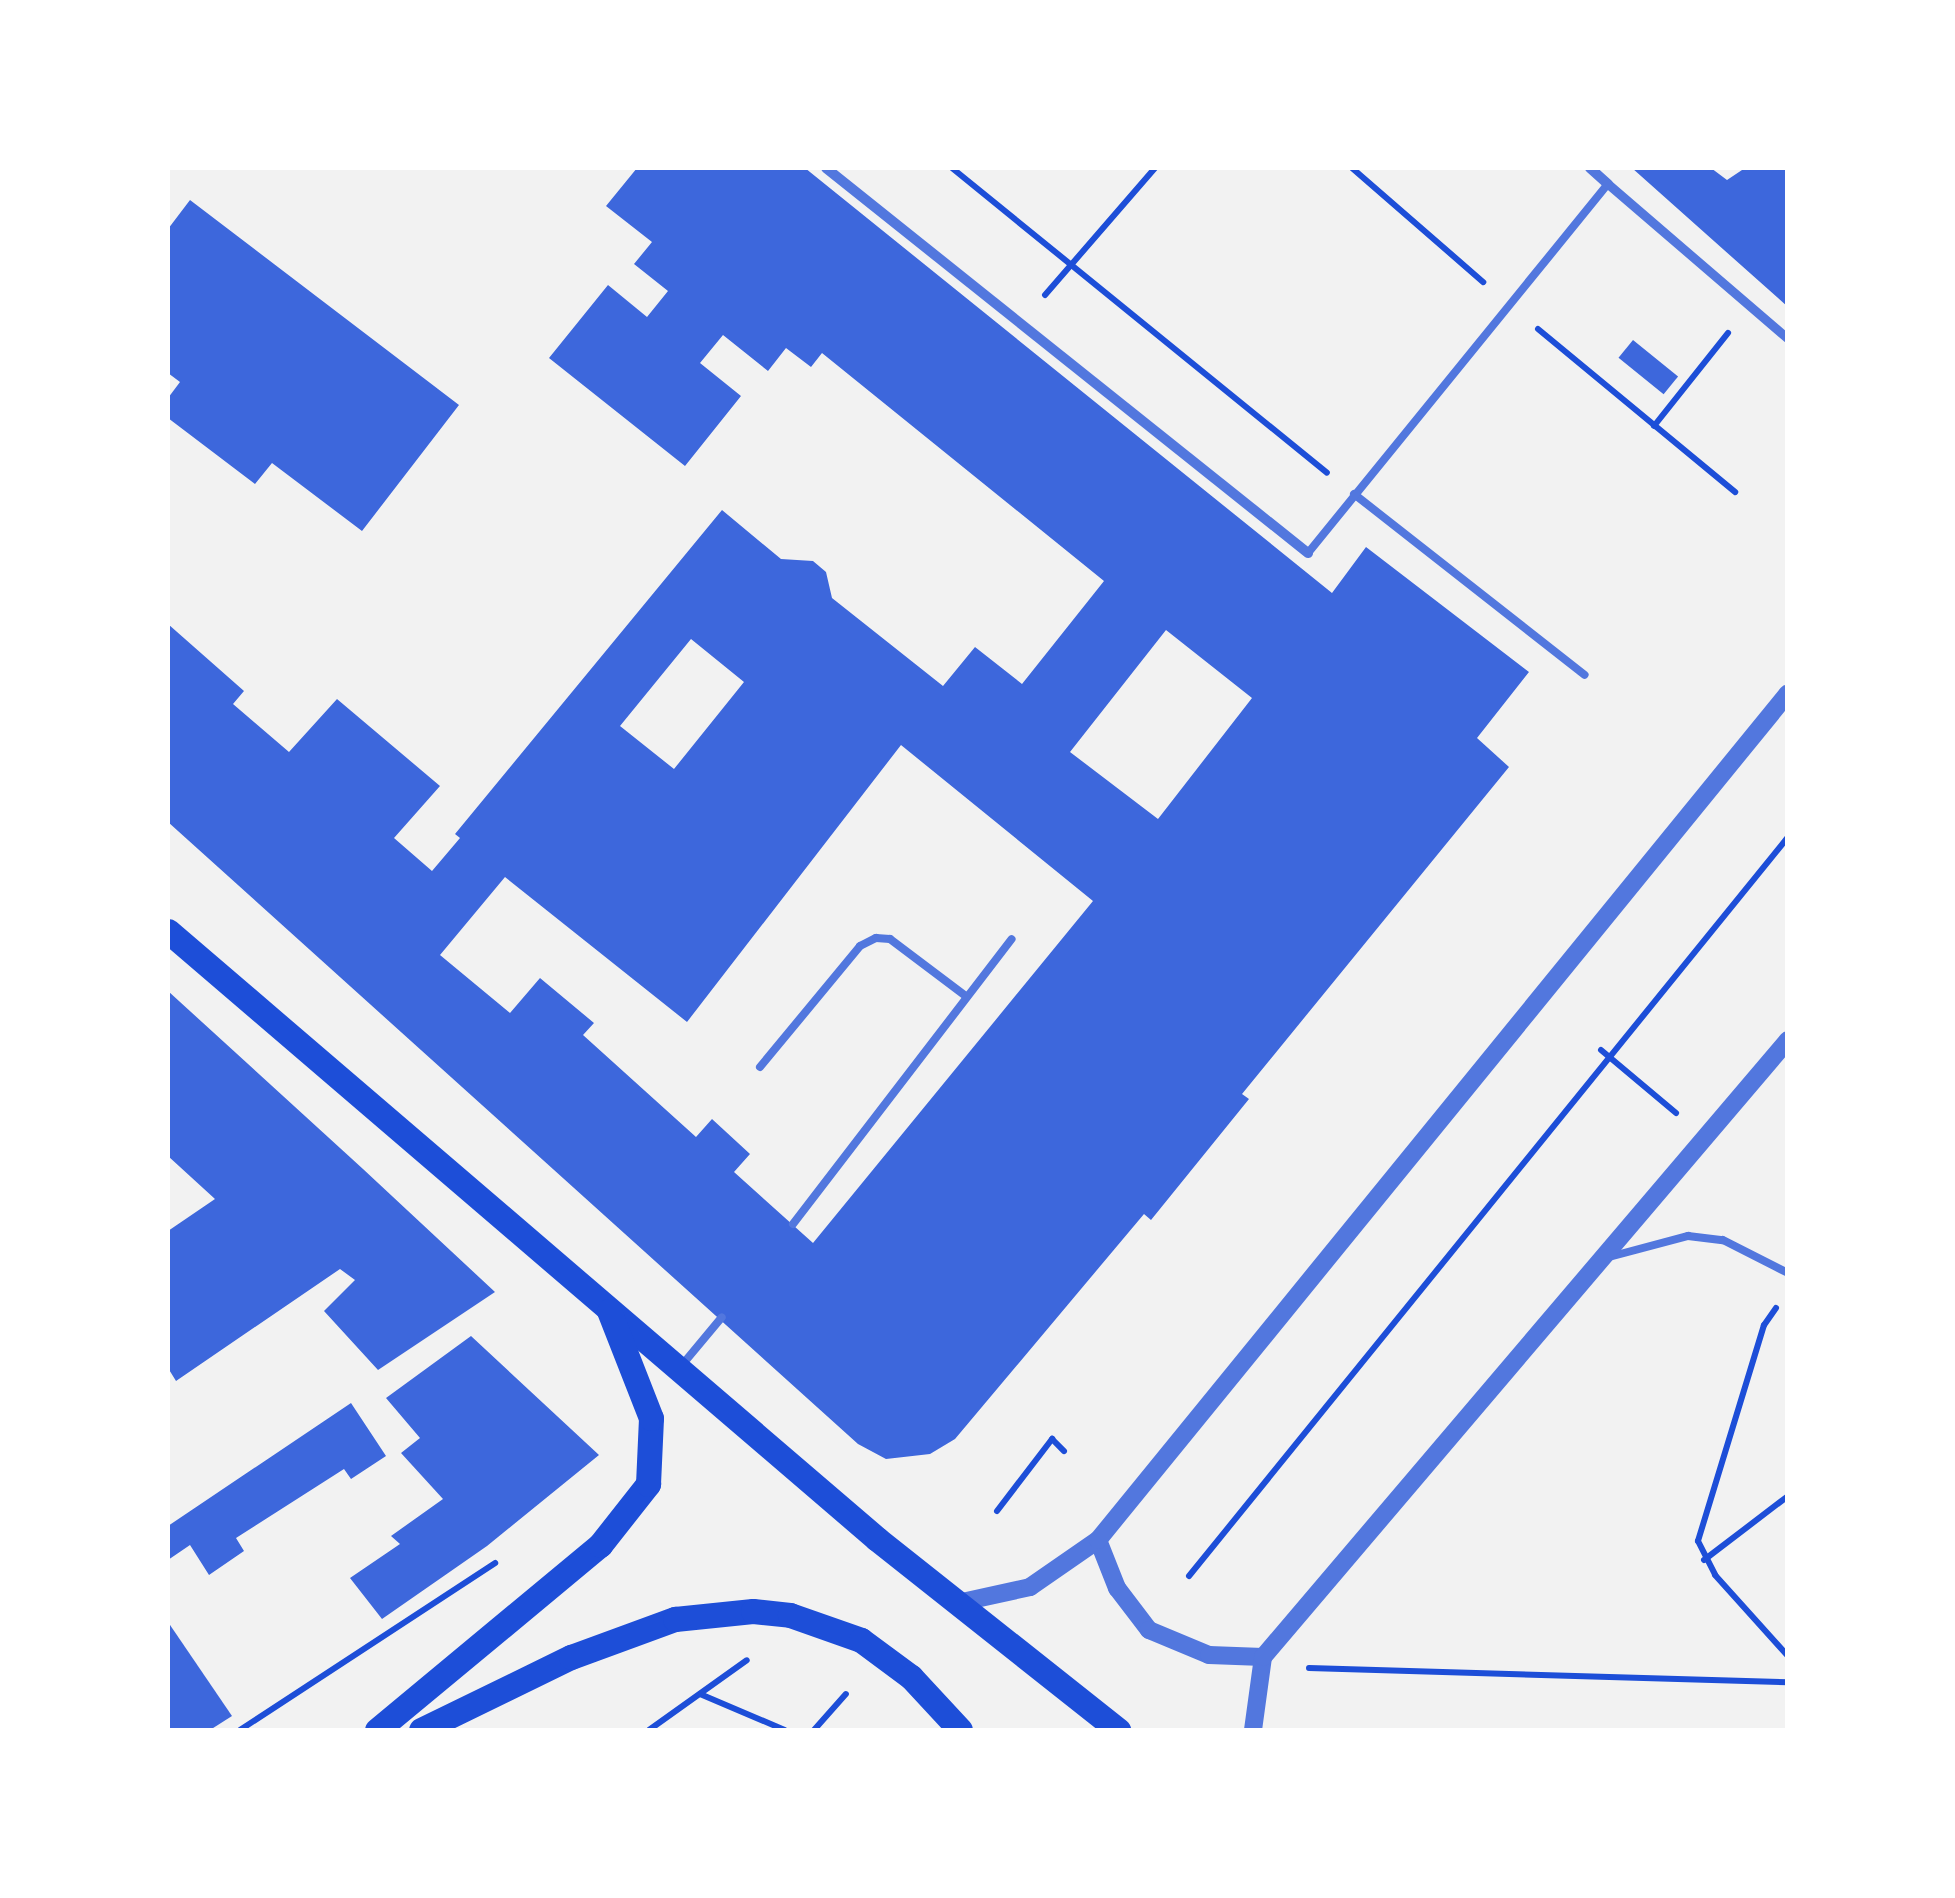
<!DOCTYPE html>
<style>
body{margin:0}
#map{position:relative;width:1955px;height:1898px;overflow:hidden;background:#f2f2f2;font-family:Roboto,sans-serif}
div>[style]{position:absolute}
.building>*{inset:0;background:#3d67dc;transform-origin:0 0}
.path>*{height:6px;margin:-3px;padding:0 3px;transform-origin:3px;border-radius:3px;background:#1d4ed8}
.service>*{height:8px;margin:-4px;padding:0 4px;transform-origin:4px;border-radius:4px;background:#5277de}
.pedestrian>*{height:9px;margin:-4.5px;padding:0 4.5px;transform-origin:4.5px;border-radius:4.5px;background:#5277de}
.minor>*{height:10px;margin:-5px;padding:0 5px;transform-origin:5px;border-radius:5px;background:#5277de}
.tertiary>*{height:18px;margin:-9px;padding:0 9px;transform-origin:9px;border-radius:9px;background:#5277de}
.primary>*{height:25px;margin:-12.5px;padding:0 12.5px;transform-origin:12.5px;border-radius:12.5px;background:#1d4ed8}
span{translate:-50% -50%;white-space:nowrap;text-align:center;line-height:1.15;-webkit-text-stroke:10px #fff;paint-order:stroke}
.frame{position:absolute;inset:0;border:170px solid #fff;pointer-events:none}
</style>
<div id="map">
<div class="building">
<i style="clip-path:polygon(evenodd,637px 168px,805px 168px,1332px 593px,1366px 547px,1529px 672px,1477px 738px,1509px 767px,1242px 1094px,1249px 1099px,1151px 1220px,1144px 1214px,955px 1439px,930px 1454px,886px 1459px,858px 1444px,168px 822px,168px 624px,244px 691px,233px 704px,289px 752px,337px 699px,440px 786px,394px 838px,432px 871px,460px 838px,455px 834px,722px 510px,781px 559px,813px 561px,826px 572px,832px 598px,943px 686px,975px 647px,1022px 684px,1104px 581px,822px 353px,811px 367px,786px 348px,768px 371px,723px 335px,700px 363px,741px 396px,685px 466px,549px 358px,608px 285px,647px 317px,668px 291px,634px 264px,652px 242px,606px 206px,637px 168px,1166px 630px,1252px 698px,1158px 819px,1070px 752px,1166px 630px,637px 168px,691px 639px,744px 682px,674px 769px,620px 726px,691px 639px,637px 168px,901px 745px,1093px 901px,813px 1243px,734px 1172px,750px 1154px,712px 1119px,696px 1137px,583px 1035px,594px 1023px,540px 978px,510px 1013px,440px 955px,505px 877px,687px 1022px,901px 745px)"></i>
<i style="clip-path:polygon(1632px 168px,1711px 168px,1727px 180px,1745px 168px,1788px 168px,1788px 307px)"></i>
<i style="clip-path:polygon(190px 200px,459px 405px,362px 531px,272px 463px,255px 484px,168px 418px,168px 398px,180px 382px,168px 373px,168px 229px)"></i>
<i style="left:1633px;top:340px;width:58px;height:23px;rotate:39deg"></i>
<i style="clip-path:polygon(168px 991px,363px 1169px,495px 1292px,378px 1370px,324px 1311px,355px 1280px,340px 1269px,176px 1381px,168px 1368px,168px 1231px,215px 1199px,168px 1156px)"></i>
<i style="clip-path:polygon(471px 1336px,599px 1455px,487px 1546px,382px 1619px,350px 1578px,400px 1544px,391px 1536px,443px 1499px,401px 1453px,420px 1438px,386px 1398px)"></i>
<i style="clip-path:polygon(351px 1403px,386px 1456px,351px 1479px,344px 1469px,236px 1538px,244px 1551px,209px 1575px,190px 1545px,168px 1560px,168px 1526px)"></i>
<i style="clip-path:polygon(168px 1622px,232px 1716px,210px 1730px,168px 1730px)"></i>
</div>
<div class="path">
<i style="left:952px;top:168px;width:483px;rotate:39.1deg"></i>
<i style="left:1352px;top:168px;width:174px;rotate:41deg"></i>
<i style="left:1045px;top:295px;width:168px;rotate:-49.1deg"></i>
<i style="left:1538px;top:329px;width:256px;rotate:39.6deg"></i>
<i style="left:1654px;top:426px;width:119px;rotate:-51.5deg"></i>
<i style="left:1601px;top:1050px;width:98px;rotate:40deg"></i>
<i style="left:1776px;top:1308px;width:21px;rotate:125deg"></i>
<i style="left:1764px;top:1325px;width:226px;rotate:107deg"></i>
<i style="left:1698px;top:1541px;width:38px;rotate:63deg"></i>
<i style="left:1715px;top:1575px;width:109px;rotate:48deg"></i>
<i style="left:997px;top:1511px;width:91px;rotate:-52.6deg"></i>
<i style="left:1052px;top:1439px;width:17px;rotate:45deg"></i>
<i style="left:1704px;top:1560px;width:106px;rotate:-37.3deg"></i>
<i style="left:1189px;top:1576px;width:951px;rotate:-50.97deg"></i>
<i style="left:1309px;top:1668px;width:479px;rotate:1.7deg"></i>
<i style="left:700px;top:1694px;width:92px;rotate:23deg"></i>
<i style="left:240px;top:1730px;width:305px;rotate:-33.2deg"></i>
<i style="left:649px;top:1730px;width:120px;rotate:-35.5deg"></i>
<i style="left:814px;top:1730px;width:48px;rotate:-48.4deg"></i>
</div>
<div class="service">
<i style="left:1354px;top:494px;width:293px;rotate:38.1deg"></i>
<i style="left:1308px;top:553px;width:476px;rotate:-50.9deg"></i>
<i style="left:760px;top:1067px;width:157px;rotate:-50.4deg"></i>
<i style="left:860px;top:946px;width:18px;rotate:-27deg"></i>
<i style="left:876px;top:938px;width:14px;rotate:4deg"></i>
<i style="left:890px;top:939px;width:96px;rotate:37deg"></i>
<i style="left:793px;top:1224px;width:359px;rotate:-52.5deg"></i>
<i style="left:1609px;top:1257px;width:82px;rotate:-14.9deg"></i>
<i style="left:1688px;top:1236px;width:35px;rotate:7deg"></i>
<i style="left:1723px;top:1240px;width:73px;rotate:26.9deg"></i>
<i style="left:682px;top:1365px;width:62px;rotate:-50.2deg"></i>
</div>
<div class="pedestrian">
<i style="left:1608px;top:184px;width:238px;rotate:40.7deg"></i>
</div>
<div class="minor">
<i style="left:826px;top:168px;width:617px;rotate:38.62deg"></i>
<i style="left:1590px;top:168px;width:24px;rotate:42deg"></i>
</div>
<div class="tertiary">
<i style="left:1098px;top:1540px;width:52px;rotate:68.4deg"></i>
<i style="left:1117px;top:1588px;width:53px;rotate:52.7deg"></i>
<i style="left:1149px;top:1630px;width:65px;rotate:22.6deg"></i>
<i style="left:1209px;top:1655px;width:54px;rotate:2.1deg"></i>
<i style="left:962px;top:1602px;width:70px;rotate:-12.4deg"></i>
<i style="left:1030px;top:1587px;width:83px;rotate:-34.7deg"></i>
<i style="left:1098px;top:1540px;width:1092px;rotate:-50.83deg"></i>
<i style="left:1253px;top:1730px;width:74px;rotate:-82.2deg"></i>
<i style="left:1263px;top:1657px;width:810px;rotate:-49.61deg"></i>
</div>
<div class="primary">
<i style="left:168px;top:931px;width:934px;rotate:40.61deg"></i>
<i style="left:877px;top:1539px;width:308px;rotate:38.4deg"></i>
<i style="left:377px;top:1730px;width:290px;rotate:-39.7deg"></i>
<i style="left:600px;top:1545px;width:78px;rotate:-51.8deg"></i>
<i style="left:648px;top:1484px;width:66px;rotate:-87.4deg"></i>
<i style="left:651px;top:1418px;width:115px;rotate:-111.4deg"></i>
<i style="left:421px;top:1730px;width:167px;rotate:-26deg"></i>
<i style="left:571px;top:1657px;width:111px;rotate:-20.1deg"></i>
<i style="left:675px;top:1619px;width:78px;rotate:-5.9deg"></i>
<i style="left:753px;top:1611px;width:37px;rotate:6deg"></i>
<i style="left:790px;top:1615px;width:75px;rotate:19.4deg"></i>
<i style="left:861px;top:1640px;width:62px;rotate:36.5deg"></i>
<i style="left:911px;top:1677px;width:72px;rotate:47.2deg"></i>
</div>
<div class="frame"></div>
</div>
